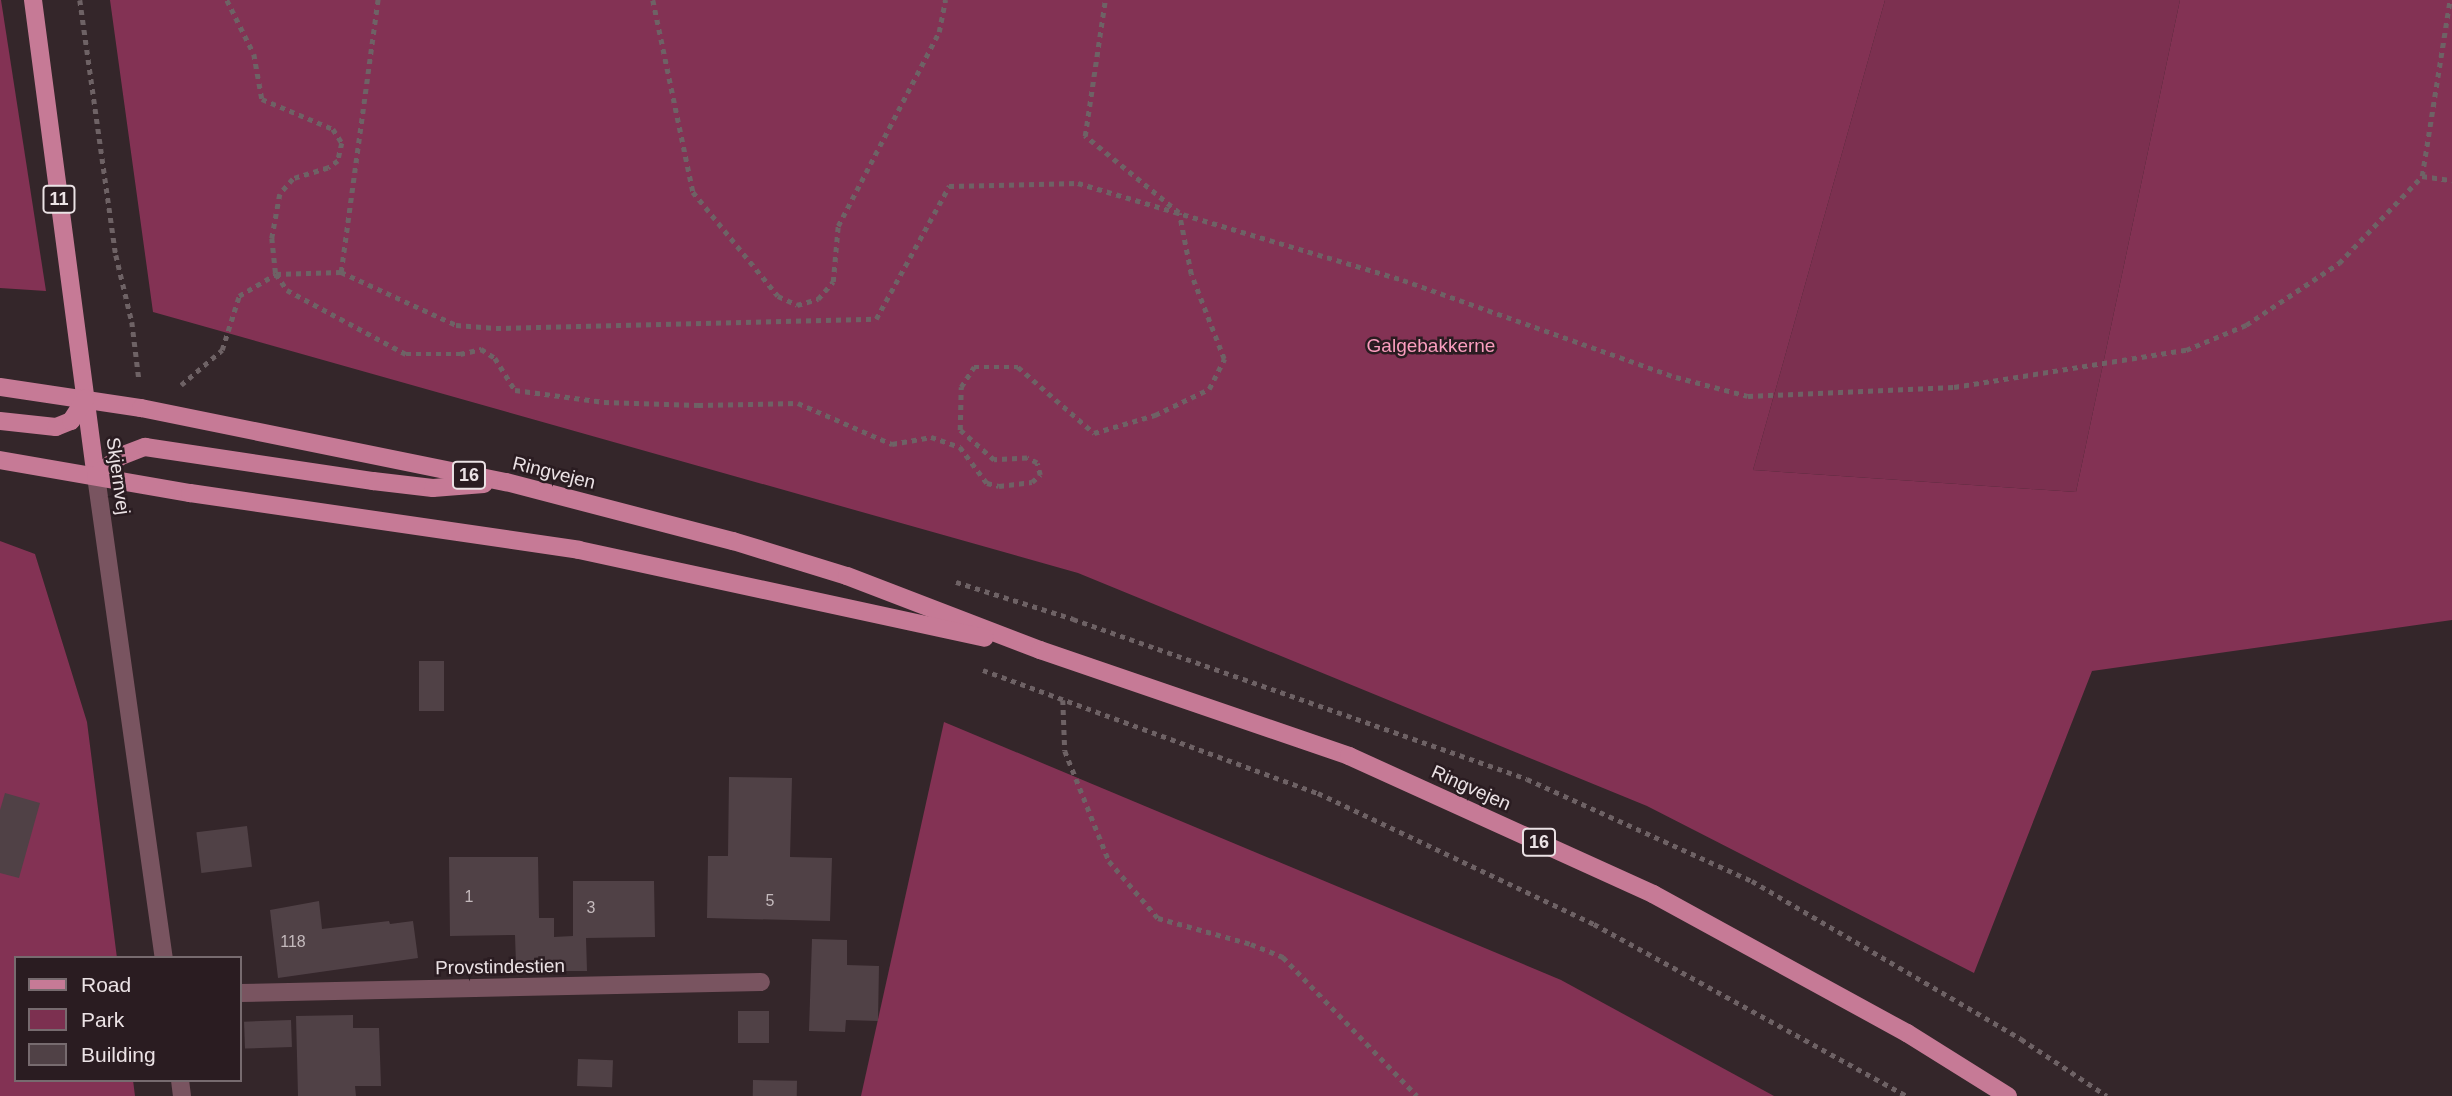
<!DOCTYPE html>
<style>
body{margin:0}
#map{position:relative;width:2452px;height:1096px;overflow:hidden;background:#34262a;font-family:Arial,sans-serif}
div>[style]{position:absolute}
.green>*{inset:0;background:#7c3050}
.forest>*{inset:0;background:#833254}
.building>*{inset:0;background:#504146;transform-origin:0 0}
.path>*{height:4.5px;margin-top:-2.25px;transform-origin:0;background:repeating-linear-gradient(90deg,#6e6265 0 5px,transparent 0 10px)}
.minor>*{height:18px;margin:-9px;padding:0 9px;transform-origin:9px;border-radius:9px;background:#795460}
.tertiary>*{height:18px;margin:-9px;padding:0 9px;transform-origin:9px;border-radius:9px;background:#795460}
.primary>*{height:18px;margin:-9px;padding:0 9px;transform-origin:9px;border-radius:9px;background:#c67a96}
span{translate:-50% -50%;white-space:nowrap;text-align:center;line-height:1.15;-webkit-text-stroke:5px #2a1c21;paint-order:stroke}
.number-label{font-size:16px;color:#c4babd}
.number-label span{-webkit-text-stroke-width:0}
.shield-label span{padding:2px 5px;background:#2a1c21;border:2px solid;border-radius:5px;-webkit-text-stroke-width:0}
.shield-label{font-size:18px;color:#ebe2e5;font-weight:700}
.park-label{font-size:19px;color:#fb9ebf}
.street-label{font-size:19px;color:#ebe2e5}
.legend{position:absolute;left:14px;top:956px;width:228px;height:126px;box-sizing:border-box;background:#2a1c21;border:2px solid #776b6f;margin:0;padding:9px 12px;list-style:none;font-size:21px;color:#ebe2e5}
.legend li{display:flex;align-items:center;gap:14px;height:35px}
.legend b{width:35px;border:2px solid #776b6f}
</style>
<div id="map">
<div class="green">
<i style="clip-path:polygon(1885px 0,2180px 0,2076px 492px,1753px 470px)"></i>
</div>
<div class="forest">
<i style="clip-path:polygon(0 0,1px 0,46px 291px,0 288px)"></i>
<i style="clip-path:polygon(110px 0,1885px 0,1753px 470px,2076px 492px,2180px 0,2452px 0,2452px 620px,2092px 671px,1974px 973px,1647px 806px,1078px 573px,153px 312px)"></i>
<i style="clip-path:polygon(0 541px,35px 554px,87px 722px,117px 958px,16px 958px,16px 1080px,133px 1080px,135px 1096px,0 1096px)"></i>
<i style="clip-path:polygon(944px 722px,1561px 980px,1774px 1096px,861px 1096px)"></i>
</div>
<div class="building">
<i style="left:419px;top:661px;width:25px;height:50px"></i>
<i style="clip-path:polygon(729px 777px,792px 778px,790px 857px,832px 858px,830px 921px,707px 918px,708px 856px,728px 856px)"></i>
<i style="clip-path:polygon(5px 793px,40px 803px,19px 878px,0 873px,0 810px)"></i>
<i style="left:247px;top:826px;width:41px;height:51px;rotate:83deg"></i>
<i style="clip-path:polygon(449px 857px,538px 857px,539px 918px,554px 918px,554px 937px,573px 936px,573px 881px,654px 881px,655px 937px,586px 938px,587px 971px,555px 971px,555px 965px,516px 965px,515px 935px,450px 936px)"></i>
<i style="clip-path:polygon(319px 901px,322px 929px,389px 921px,390px 924px,413px 921px,418px 958px,278px 978px,270px 910px)"></i>
<i style="clip-path:polygon(812px 939px,847px 940px,847px 965px,879px 966px,878px 1021px,846px 1020px,845px 1032px,809px 1031px)"></i>
<i style="left:738px;top:1011px;width:31px;height:32px"></i>
<i style="clip-path:polygon(353px 1015px,353px 1028px,379px 1028px,381px 1086px,355px 1086px,356px 1096px,298px 1096px,296px 1016px)"></i>
<i style="left:291px;top:1020px;width:27px;height:47px;rotate:88deg"></i>
<i style="left:578px;top:1059px;width:35px;height:27px;rotate:2deg"></i>
<i style="left:753px;top:1080px;width:44px;height:16px;rotate:1deg"></i>
</div>
<div class="path">
<i style="left:80px;top:0;width:258px;rotate:82deg"></i>
<i style="left:116px;top:255px;width:69px;rotate:76.6deg"></i>
<i style="left:132px;top:322px;width:57px;rotate:83deg"></i>
<i style="left:227px;top:0;width:60px;rotate:63.4deg"></i>
<i style="left:254px;top:54px;width:46px;rotate:79.9deg"></i>
<i style="left:262px;top:99px;width:77px;rotate:22.9deg"></i>
<i style="left:333px;top:129px;width:17px;rotate:57deg"></i>
<i style="left:342px;top:143px;width:18px;rotate:103deg"></i>
<i style="left:338px;top:161px;width:12px;rotate:145deg"></i>
<i style="left:328px;top:168px;width:37px;rotate:163deg"></i>
<i style="left:293px;top:179px;width:20px;rotate:131deg"></i>
<i style="left:280px;top:194px;width:45px;rotate:100.3deg"></i>
<i style="left:272px;top:238px;width:36px;rotate:84deg"></i>
<i style="left:276px;top:274px;width:19px;rotate:55deg"></i>
<i style="left:287px;top:290px;width:135px;rotate:28.3deg"></i>
<i style="left:406px;top:354px;width:54px"></i>
<i style="left:460px;top:354px;width:22px;rotate:-13deg"></i>
<i style="left:481px;top:349px;width:17px;rotate:33deg"></i>
<i style="left:495px;top:358px;width:38px;rotate:58deg"></i>
<i style="left:515px;top:390px;width:90px;rotate:7.7deg"></i>
<i style="left:604px;top:402px;width:94px;rotate:1.8deg"></i>
<i style="left:698px;top:405px;width:100px;rotate:-1.1deg"></i>
<i style="left:798px;top:403px;width:103px;rotate:23.6deg"></i>
<i style="left:892px;top:444px;width:40px;rotate:-10deg"></i>
<i style="left:931px;top:437px;width:31px;rotate:19deg"></i>
<i style="left:960px;top:447px;width:45px;rotate:53.1deg"></i>
<i style="left:987px;top:483px;width:12px;rotate:14deg"></i>
<i style="left:999px;top:486px;width:33px;rotate:-7deg"></i>
<i style="left:1032px;top:482px;width:11px;rotate:-41deg"></i>
<i style="left:1040px;top:475px;width:12px;rotate:-104deg"></i>
<i style="left:1037px;top:463px;width:11px;rotate:-153deg"></i>
<i style="left:1027px;top:458px;width:33px;rotate:177deg"></i>
<i style="left:994px;top:460px;width:45px;rotate:-138.6deg"></i>
<i style="left:960px;top:430px;width:43px;rotate:-88.7deg"></i>
<i style="left:961px;top:387px;width:24px;rotate:-57deg"></i>
<i style="left:974px;top:367px;width:44px"></i>
<i style="left:1018px;top:367px;width:101px;rotate:41deg"></i>
<i style="left:1094px;top:433px;width:64px;rotate:-16.4deg"></i>
<i style="left:1155px;top:415px;width:60px;rotate:-25.7deg"></i>
<i style="left:1209px;top:389px;width:34px;rotate:-63deg"></i>
<i style="left:1224px;top:359px;width:91px;rotate:-111.2deg"></i>
<i style="left:1191px;top:274px;width:62px;rotate:-101.1deg"></i>
<i style="left:1179px;top:213px;width:122px;rotate:-140.7deg"></i>
<i style="left:1085px;top:136px;width:137px;rotate:-81.6deg"></i>
<i style="left:653px;top:0;width:196px;rotate:78.2deg"></i>
<i style="left:693px;top:192px;width:134px;rotate:50.7deg"></i>
<i style="left:778px;top:296px;width:21px;rotate:25deg"></i>
<i style="left:797px;top:305px;width:22px;rotate:-16deg"></i>
<i style="left:818px;top:299px;width:23px;rotate:-49deg"></i>
<i style="left:833px;top:282px;width:56px;rotate:-84.9deg"></i>
<i style="left:838px;top:226px;width:219px;rotate:-62.5deg"></i>
<i style="left:939px;top:32px;width:33px;rotate:-79deg"></i>
<i style="left:2422px;top:176px;width:178px;rotate:-81deg"></i>
<i style="left:341px;top:272px;width:275px;rotate:-82.3deg"></i>
<i style="left:181px;top:385px;width:54px;rotate:-40.5deg"></i>
<i style="left:222px;top:350px;width:57px;rotate:-72.5deg"></i>
<i style="left:239px;top:296px;width:43px;rotate:-30.7deg"></i>
<i style="left:276px;top:274px;width:65px;rotate:-1.8deg"></i>
<i style="left:341px;top:272px;width:127px;rotate:24.7deg"></i>
<i style="left:456px;top:325px;width:40px;rotate:4.3deg"></i>
<i style="left:496px;top:328px;width:380px;rotate:-1.4deg"></i>
<i style="left:876px;top:319px;width:152px;rotate:-61.2deg"></i>
<i style="left:949px;top:186px;width:129px;rotate:-1.3deg"></i>
<i style="left:1078px;top:183px;width:339px;rotate:16.6deg"></i>
<i style="left:1403px;top:280px;width:290px;rotate:19.6deg"></i>
<i style="left:1676px;top:377px;width:74px;rotate:14.8deg"></i>
<i style="left:1748px;top:396px;width:206px;rotate:-2.5deg"></i>
<i style="left:1954px;top:387px;width:235px;rotate:-9.1deg"></i>
<i style="left:2186px;top:350px;width:65px;rotate:-22.6deg"></i>
<i style="left:2246px;top:325px;width:112px;rotate:-33.7deg"></i>
<i style="left:2339px;top:263px;width:120px;rotate:-46.3deg"></i>
<i style="left:2422px;top:176px;width:30px;rotate:8deg"></i>
<i style="left:956px;top:582px;width:123px;rotate:17.5deg"></i>
<i style="left:1073px;top:619px;width:481px;rotate:19.4deg"></i>
<i style="left:1527px;top:779px;width:247px;rotate:24.4deg"></i>
<i style="left:1752px;top:881px;width:312px;rotate:30.4deg"></i>
<i style="left:2021px;top:1039px;width:103px;rotate:33.5deg"></i>
<i style="left:983px;top:670px;width:357px;rotate:20.2deg"></i>
<i style="left:1318px;top:793px;width:306px;rotate:25.4deg"></i>
<i style="left:1594px;top:924px;width:357px;rotate:28.8deg"></i>
<i style="left:1063px;top:700px;width:51px;rotate:87.8deg"></i>
<i style="left:1065px;top:751px;width:118px;rotate:68.2deg"></i>
<i style="left:1109px;top:861px;width:75px;rotate:49.3deg"></i>
<i style="left:1158px;top:918px;width:97px;rotate:15.6deg"></i>
<i style="left:1251px;top:944px;width:35px;rotate:22deg"></i>
<i style="left:1283px;top:957px;width:193px;rotate:46deg"></i>
</div>
<div class="minor">
<i style="left:240px;top:993px;width:521px;rotate:-1.21deg"></i>
</div>
<div class="tertiary">
<i style="left:96px;top:476px;width:487px;rotate:82deg"></i>
<i style="left:180px;top:1080px;width:16px;rotate:83deg"></i>
</div>
<div class="primary">
<i style="left:33px;top:0;width:480px;rotate:82.5deg"></i>
<i style="left:0;top:387px;width:143px;rotate:8.5deg"></i>
<i style="left:141px;top:408px;width:372px;rotate:11.5deg"></i>
<i style="left:506px;top:482px;width:235px;rotate:14.6deg"></i>
<i style="left:733px;top:541px;width:119px;rotate:17.1deg"></i>
<i style="left:847px;top:576px;width:207px;rotate:21deg"></i>
<i style="left:1040px;top:650px;width:327px;rotate:18.9deg"></i>
<i style="left:1349px;top:756px;width:334px;rotate:24.4deg"></i>
<i style="left:1653px;top:894px;width:290px;rotate:28.7deg"></i>
<i style="left:1907px;top:1033px;width:119px;rotate:32deg"></i>
<i style="left:0;top:421px;width:56px;rotate:6.1deg"></i>
<i style="left:56px;top:427px;width:16px;rotate:-22deg"></i>
<i style="left:71px;top:421px;width:27px;rotate:-57deg"></i>
<i style="left:0;top:460px;width:193px;rotate:9.9deg"></i>
<i style="left:190px;top:493px;width:393px;rotate:8.3deg"></i>
<i style="left:579px;top:550px;width:415px;rotate:12.2deg"></i>
<i style="left:96px;top:476px;width:32px;rotate:-39deg"></i>
<i style="left:121px;top:456px;width:26px;rotate:-21deg"></i>
<i style="left:145px;top:447px;width:231px;rotate:8.5deg"></i>
<i style="left:373px;top:481px;width:60px;rotate:6.7deg"></i>
<i style="left:433px;top:488px;width:51px;rotate:-4.5deg"></i>
</div>
<div class="number-label">
<span style="left:469px;top:897px">1</span>
<span style="left:770px;top:901px">5</span>
<span style="left:591px;top:908px">3</span>
<span style="left:293px;top:942px">118</span>
</div>
<div class="shield-label">
<span style="left:59px;top:199px">11</span>
<span style="left:469px;top:475px">16</span>
<span style="left:1539px;top:842px">16</span>
</div>
<div class="park-label">
<span style="left:1431px;top:346px">Galgebakkerne</span>
</div>
<div class="street-label">
<span style="left:554px;top:473px;rotate:14deg">Ringvejen</span>
<span style="left:118px;top:476px;rotate:82deg">Skjernvej</span>
<span style="left:1471px;top:788px;rotate:24deg">Ringvejen</span>
<span style="left:500px;top:967px;rotate:-1deg">Provstindestien</span>
</div>
<ul class="legend">
<li><b style="height:9px;background:#c67a96"></b>Road</li>
<li><b style="height:19px;background:#7c3050"></b>Park</li>
<li><b style="height:19px;background:#504146"></b>Building</li>
</ul>
</div>
